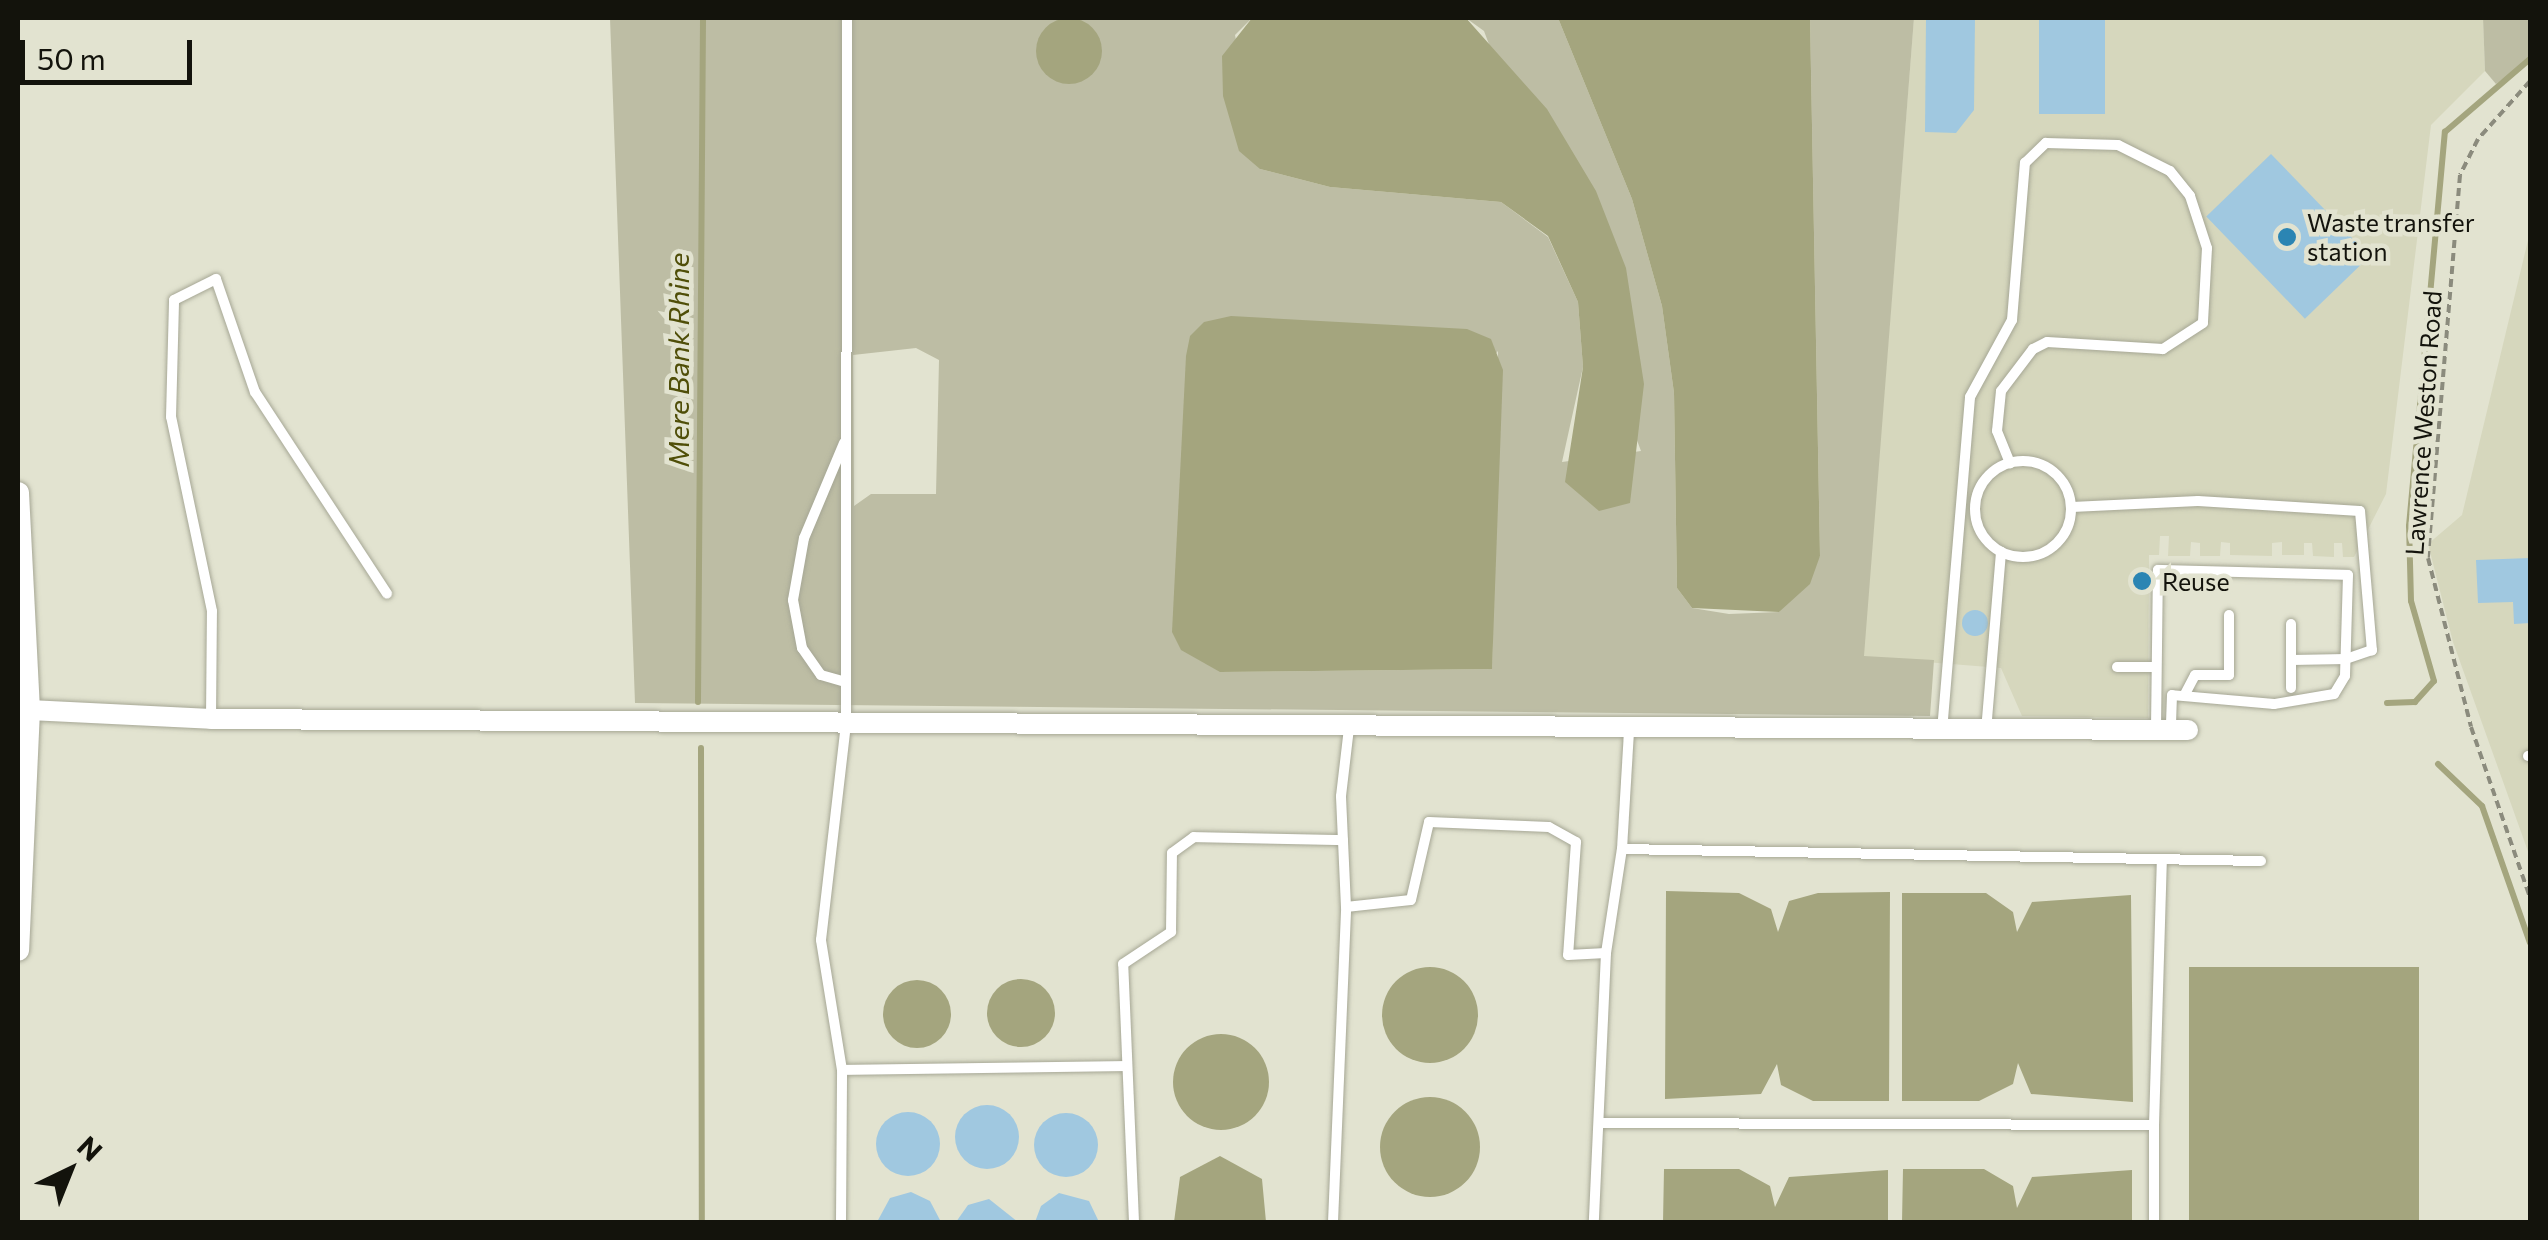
<!DOCTYPE html>
<style>
body{margin:0}
#map{position:relative;width:2548px;height:1240px;overflow:hidden;background:#e2e3d0;font-family:Commissioner,sans-serif}
div>[style]{position:absolute}
.built>*{inset:0;background:#d6d7bd}
.green>*{inset:0;background:#bdbda4}
.water>*{inset:0;background:#a4a57e;transform-origin:0 0}
.round{border-radius:50%}
.stream>*{height:6px;margin:-3px;padding:0 3px;transform-origin:3px;border-radius:3px;background:#a4a57e}
.building>*{inset:0;background:#a0c8e0;transform-origin:0 0}
.path>*{height:4px;margin-top:-2px;transform-origin:0;background:repeating-linear-gradient(90deg,#8b8b7d 0 8px,transparent 0 13px)}
.roads{filter:drop-shadow(0 0 2px #a6a795) drop-shadow(0 0 2px #a6a795)}
.service>*{height:10px;margin:-5px;padding:0 5px;transform-origin:5px;border-radius:5px;background:#fff}
.service>.ring{margin:-5px;padding:0;box-sizing:content-box;background:none;border:10px solid #fff;border-radius:50%}
.minor>*{height:20px;margin:-10px;padding:0 10px;transform-origin:10px;border-radius:10px;background:#fff}
.tertiary>*{height:22px;margin:-11px;padding:0 11px;transform-origin:11px;border-radius:11px;background:#fff}
.dots>*{width:28px;height:28px;translate:-50% -50%;box-sizing:border-box;border:5px solid #e2e3d0;border-radius:50%}
span{translate:-50% -50%;white-space:nowrap;text-align:center;line-height:1.15;-webkit-text-stroke:9px #e2e3d0;paint-order:stroke}
.poi-label{font-size:25px;color:#13130c}
.left{translate:0 -50%;text-align:left}
.street-label{font-size:25px;color:#13130c}
.water-label{font-size:28px;color:#4f4e08;font-style:italic}
.frame{position:absolute;inset:0;border:20px solid #13130c;pointer-events:none}
.north{position:absolute;left:20px;top:1120px;width:100px;height:100px;-webkit-text-stroke:8px #e2e3d0;paint-order:stroke;rotate:43deg;font-size:28px;font-weight:700;line-height:40px;text-align:center;color:#13130c}
.north::after{content:'';display:block;margin:auto;width:35px;height:45px;background:#13130c;clip-path:polygon(50% 0,100% 100%,50% 72%,0 100%)}
.scale{position:absolute;left:20px;top:40px;width:172px;height:45px;box-sizing:border-box;border:5px solid #13130c;border-top:0;padding-left:12px;font-size:30px;line-height:35px;white-space:nowrap;color:#13130c;-webkit-text-stroke:8px #e2e3d0;paint-order:stroke}
</style>
<div id="map">
<div class="built">
<i style="clip-path:polygon(1914px 18px,2483px 18px,2485px 71px,2431px 125px,2386px 494px,2354px 557px,2343px 557px,2342px 543px,2334px 543px,2334px 557px,2313px 556px,2312px 543px,2304px 543px,2304px 555px,2282px 555px,2282px 542px,2272px 543px,2272px 556px,2230px 555px,2230px 543px,2221px 542px,2220px 556px,2200px 556px,2200px 543px,2191px 542px,2190px 556px,2168px 556px,2169px 536px,2160px 536px,2159px 555px,2149px 555px,2148px 718px,2022px 716px,2001px 668px,1863px 657px)"></i>
<i style="clip-path:polygon(2530px 232px,2530px 857px,2453px 642px,2428px 544px,2462px 515px)"></i>
</div>
<div class="green">
<i style="clip-path:polygon(evenodd,610px 18px,1252px 18px,1235px 35px,1260px 169px,1330px 187px,1501px 202px,1548px 237px,1578px 302px,1583px 367px,1562px 462px,1641px 451px,1484px 31px,1466px 18px,1558px 18px,1632px 199px,1662px 306px,1674px 393px,1677px 588px,1692px 608px,1729px 614px,1779px 612px,1820px 556px,1810px 18px,1914px 18px,1864px 656px,1934px 660px,1930px 716px,635px 703px,610px 18px,916px 348px,939px 360px,936px 494px,871px 494px,854px 506px,853px 355px,916px 348px,610px 18px,1498px 351px,1492px 669px,1220px 672px,1498px 351px)"></i>
<i style="clip-path:polygon(2483px 18px,2530px 18px,2530px 59px,2496px 84px,2485px 71px)"></i>
</div>
<div class="water">
<i class="round" style="left:1036px;top:18px;width:66px;height:66px"></i>
<i style="clip-path:polygon(1252px 18px,1466px 18px,1547px 109px,1596px 191px,1626px 268px,1644px 384px,1630px 503px,1599px 511px,1565px 482px,1583px 367px,1578px 302px,1548px 236px,1501px 202px,1330px 187px,1260px 169px,1239px 151px,1223px 96px,1222px 56px)"></i>
<i style="clip-path:polygon(1558px 18px,1810px 18px,1820px 556px,1810px 584px,1779px 612px,1692px 608px,1677px 588px,1674px 393px,1662px 306px,1632px 199px)"></i>
<i style="clip-path:polygon(1231px 316px,1467px 329px,1491px 339px,1503px 370px,1492px 669px,1220px 672px,1181px 650px,1172px 632px,1186px 356px,1190px 336px,1204px 322px)"></i>
<i style="clip-path:polygon(1666px 891px,1739px 893px,1771px 909px,1778px 932px,1789px 901px,1818px 893px,1890px 892px,1889px 1101px,1813px 1101px,1781px 1085px,1777px 1064px,1761px 1094px,1665px 1099px)"></i>
<i style="clip-path:polygon(1902px 893px,1986px 893px,2013px 912px,2017px 932px,2032px 902px,2131px 895px,2133px 1102px,2031px 1094px,2018px 1063px,2013px 1084px,1979px 1101px,1902px 1101px)"></i>
<i style="left:2189px;top:967px;width:230px;height:255px"></i>
<i class="round" style="left:1382px;top:967px;width:96px;height:96px"></i>
<i class="round" style="left:987px;top:979px;width:68px;height:68px"></i>
<i class="round" style="left:883px;top:980px;width:68px;height:68px"></i>
<i class="round" style="left:1173px;top:1034px;width:96px;height:96px"></i>
<i class="round" style="left:1380px;top:1097px;width:100px;height:100px"></i>
<i style="clip-path:polygon(1220px 1156px,1262px 1179px,1266px 1222px,1174px 1222px,1180px 1177px)"></i>
<i style="clip-path:polygon(1664px 1169px,1739px 1169px,1770px 1186px,1775px 1207px,1789px 1177px,1888px 1170px,1888px 1222px,1663px 1222px)"></i>
<i style="clip-path:polygon(1903px 1169px,1984px 1169px,2013px 1186px,2017px 1208px,2032px 1177px,2132px 1170px,2132px 1222px,1902px 1222px)"></i>
</div>
<div class="stream">
<i style="left:698px;top:702px;width:684px;rotate:-89.58deg"></i>
<i style="left:2387px;top:703px;width:28px;rotate:-2deg"></i>
<i style="left:2415px;top:702px;width:28px;rotate:-48deg"></i>
<i style="left:2434px;top:681px;width:83px;rotate:-106deg"></i>
<i style="left:2411px;top:601px;width:75px;rotate:-91.5deg"></i>
<i style="left:2409px;top:526px;width:396px;rotate:-84.8deg"></i>
<i style="left:2445px;top:132px;width:112px;rotate:-40.7deg"></i>
<i style="left:701px;top:748px;width:474px;rotate:89.9deg"></i>
<i style="left:2438px;top:764px;width:61px;rotate:43.7deg"></i>
<i style="left:2482px;top:806px;width:145px;rotate:70.7deg"></i>
</div>
<div class="building">
<i style="clip-path:polygon(1926px 18px,1975px 18px,1974px 110px,1956px 133px,1925px 132px)"></i>
<i style="left:2039px;top:18px;width:66px;height:96px"></i>
<i style="left:2271px;top:154px;width:142px;height:90px;rotate:46deg"></i>
<i style="clip-path:polygon(2530px 558px,2530px 623px,2514px 624px,2513px 602px,2478px 603px,2476px 560px)"></i>
<i class="round" style="left:1962px;top:610px;width:26px;height:26px"></i>
<i class="round" style="left:955px;top:1105px;width:64px;height:64px"></i>
<i class="round" style="left:876px;top:1112px;width:64px;height:64px"></i>
<i class="round" style="left:1034px;top:1113px;width:64px;height:64px"></i>
<i style="clip-path:polygon(911px 1192px,930px 1201px,941px 1222px,877px 1222px,890px 1198px)"></i>
<i style="clip-path:polygon(1059px 1193px,1089px 1201px,1099px 1222px,1035px 1222px,1041px 1206px)"></i>
<i style="clip-path:polygon(989px 1199px,1018px 1222px,956px 1222px,968px 1205px)"></i>
</div>
<div class="path">
<i style="left:2530px;top:81px;width:78px;rotate:131.9deg"></i>
<i style="left:2478px;top:139px;width:40px;rotate:116.6deg"></i>
<i style="left:2460px;top:175px;width:384px;rotate:94.8deg"></i>
<i style="left:2428px;top:558px;width:174px;rotate:75.7deg"></i>
<i style="left:2471px;top:727px;width:180px;rotate:70.9deg"></i>
</div>
<div class="roads">
<div class="service">
<i style="left:844px;top:443px;width:103px;rotate:112.8deg"></i>
<i style="left:804px;top:538px;width:63px;rotate:100.1deg"></i>
<i style="left:793px;top:600px;width:49px;rotate:79.4deg"></i>
<i style="left:802px;top:648px;width:33px;rotate:55deg"></i>
<i style="left:821px;top:675px;width:26px;rotate:16deg"></i>
<i class="ring" style="left:1975px;top:461px;width:86px;height:86px"></i>
<i style="left:2072px;top:507px;width:126px;rotate:-2.7deg"></i>
<i style="left:2198px;top:501px;width:162px;rotate:3.5deg"></i>
<i style="left:2360px;top:511px;width:140px;rotate:85.1deg"></i>
<i style="left:2372px;top:650px;width:28px;rotate:161deg"></i>
<i style="left:2346px;top:659px;width:54px;rotate:178.9deg"></i>
<i style="left:2117px;top:667px;width:39px"></i>
<i style="left:2291px;top:688px;width:64px;rotate:-90deg"></i>
<i style="left:2185px;top:694px;width:21px;rotate:-62deg"></i>
<i style="left:2195px;top:675px;width:34px"></i>
<i style="left:2229px;top:675px;width:60px;rotate:-90deg"></i>
<i style="left:211px;top:719px;width:108px;rotate:-89.5deg"></i>
<i style="left:212px;top:611px;width:198px;rotate:-101.9deg"></i>
<i style="left:171px;top:417px;width:117px;rotate:-88.5deg"></i>
<i style="left:174px;top:300px;width:47px;rotate:-26.6deg"></i>
<i style="left:216px;top:279px;width:120px;rotate:71deg"></i>
<i style="left:255px;top:392px;width:241px;rotate:56.8deg"></i>
<i style="left:2156px;top:729px;width:159px;rotate:-89.3deg"></i>
<i style="left:2158px;top:570px;width:190px;rotate:1.5deg"></i>
<i style="left:2348px;top:575px;width:101px;rotate:91.7deg"></i>
<i style="left:2345px;top:676px;width:21px;rotate:121deg"></i>
<i style="left:2334px;top:694px;width:61px;rotate:170.5deg"></i>
<i style="left:2274px;top:704px;width:102px;rotate:-175deg"></i>
<i style="left:2172px;top:695px;width:34px;rotate:92deg"></i>
<i style="left:1942px;top:731px;width:335px;rotate:-85.2deg"></i>
<i style="left:1970px;top:397px;width:88px;rotate:-61.4deg"></i>
<i style="left:2012px;top:320px;width:158px;rotate:-85.3deg"></i>
<i style="left:2025px;top:163px;width:29px;rotate:-44deg"></i>
<i style="left:2046px;top:143px;width:72px;rotate:1.6deg"></i>
<i style="left:2118px;top:145px;width:58px;rotate:26.6deg"></i>
<i style="left:2170px;top:171px;width:32px;rotate:51deg"></i>
<i style="left:2190px;top:196px;width:55px;rotate:71.9deg"></i>
<i style="left:2207px;top:248px;width:75px;rotate:93.1deg"></i>
<i style="left:2203px;top:323px;width:48px;rotate:147deg"></i>
<i style="left:2163px;top:349px;width:116px;rotate:-176.5deg"></i>
<i style="left:2047px;top:342px;width:16px;rotate:153deg"></i>
<i style="left:2033px;top:349px;width:53px;rotate:127.3deg"></i>
<i style="left:2001px;top:391px;width:40px;rotate:95.7deg"></i>
<i style="left:1997px;top:431px;width:35px;rotate:68deg"></i>
<i style="left:1986px;top:731px;width:180px;rotate:-85.2deg"></i>
<i style="left:2528px;top:756px;width:2px"></i>
<i style="left:1622px;top:849px;width:119px;rotate:-86.6deg"></i>
<i style="left:1346px;top:907px;width:65px;rotate:-6.1deg"></i>
<i style="left:1411px;top:900px;width:80px;rotate:-77deg"></i>
<i style="left:1429px;top:822px;width:120px;rotate:2.4deg"></i>
<i style="left:1549px;top:827px;width:31px;rotate:29deg"></i>
<i style="left:1576px;top:842px;width:113px;rotate:94deg"></i>
<i style="left:1568px;top:955px;width:38px;rotate:-3deg"></i>
<i style="left:1606px;top:953px;width:269px;rotate:92.6deg"></i>
<i style="left:1606px;top:953px;width:105px;rotate:-81.3deg"></i>
<i style="left:1622px;top:849px;width:639px;rotate:1.08deg"></i>
<i style="left:842px;top:1070px;width:282px;rotate:-0.8deg"></i>
<i style="left:1599px;top:1123px;width:555px;rotate:0.21deg"></i>
<i style="left:2154px;top:1125px;width:266px;rotate:-88.3deg"></i>
<i style="left:2154px;top:1125px;width:97px;rotate:90deg"></i>
<i style="left:841px;top:1222px;width:152px;rotate:-89.6deg"></i>
<i style="left:842px;top:1070px;width:132px;rotate:-99.2deg"></i>
<i style="left:821px;top:940px;width:217px;rotate:-83.4deg"></i>
<i style="left:846px;top:724px;width:706px;rotate:-89.92deg"></i>
<i style="left:1134px;top:1222px;width:258px;rotate:-92.4deg"></i>
<i style="left:1123px;top:964px;width:58px;rotate:-33.7deg"></i>
<i style="left:1171px;top:932px;width:79px;rotate:-89.3deg"></i>
<i style="left:1172px;top:853px;width:27px;rotate:-36deg"></i>
<i style="left:1194px;top:837px;width:149px;rotate:1.2deg"></i>
<i style="left:1333px;top:1222px;width:315px;rotate:-87.6deg"></i>
<i style="left:1346px;top:907px;width:111px;rotate:-92.6deg"></i>
<i style="left:1341px;top:796px;width:68px;rotate:-83.3deg"></i>
</div>
<div class="minor">
<i style="left:29px;top:710px;width:182px;rotate:2.8deg"></i>
<i style="left:211px;top:719px;width:1977px;rotate:0.32deg"></i>
</div>
<div class="tertiary">
<i style="left:18px;top:493px;width:217px;rotate:87.1deg"></i>
<i style="left:29px;top:710px;width:240px;rotate:92.6deg"></i>
</div>
</div>
<div class="dots">
<i style="left:2287px;top:237px;background:#2b85b3"></i>
<i style="left:2142px;top:581px;background:#2b85b3"></i>
</div>
<div class="poi-label">
<span class="left" style="left:2307px;top:237px">Waste transfer<br>station</span>
<span class="left" style="left:2162px;top:581px">Reuse</span>
</div>
<div class="street-label">
<span style="left:2423px;top:423px;rotate:-86deg">Lawrence Weston Road</span>
</div>
<div class="water-label">
<span style="left:678px;top:360px;rotate:-90deg">Mere Bank Rhine</span>
</div>
<div class="frame"></div>
<div class="north">N</div>
<div class="scale">50 m</div>
</div>
